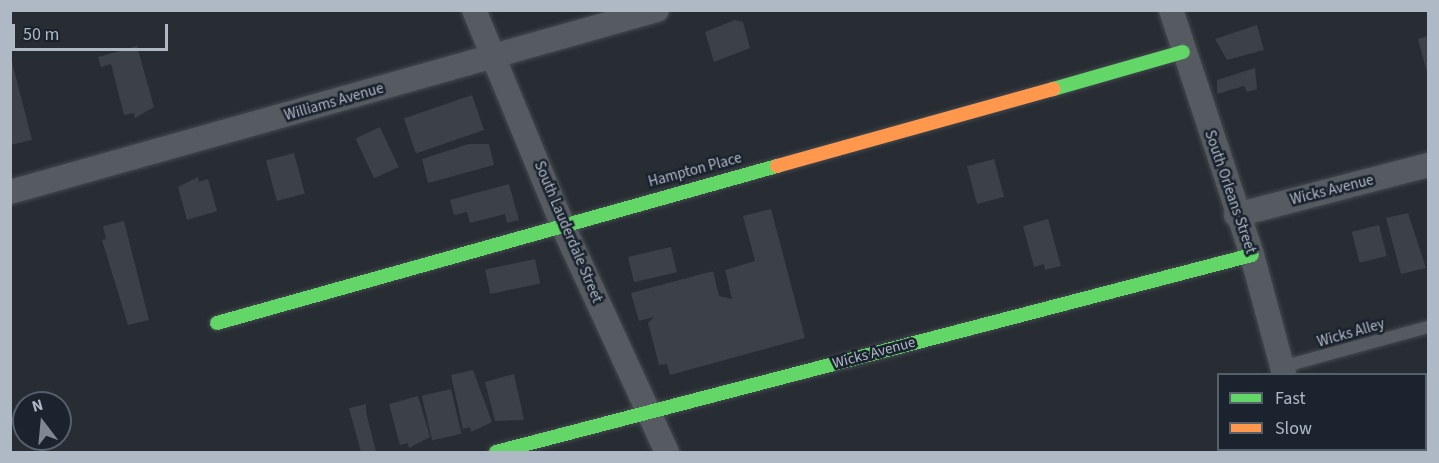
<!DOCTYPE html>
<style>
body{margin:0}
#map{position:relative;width:1439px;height:463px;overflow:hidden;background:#272d33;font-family:"Source Sans 3",sans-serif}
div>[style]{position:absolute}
.building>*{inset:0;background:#3c4147;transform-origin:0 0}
.roads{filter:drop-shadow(0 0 2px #44494e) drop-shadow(0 0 2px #44494e)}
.lane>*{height:12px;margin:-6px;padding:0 6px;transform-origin:6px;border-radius:6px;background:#565b61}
.street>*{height:24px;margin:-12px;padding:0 12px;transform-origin:12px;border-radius:12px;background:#565b61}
.fast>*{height:14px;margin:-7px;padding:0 7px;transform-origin:7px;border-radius:7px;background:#63d668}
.slow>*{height:14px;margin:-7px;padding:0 7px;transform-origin:7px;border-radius:7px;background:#ff974d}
span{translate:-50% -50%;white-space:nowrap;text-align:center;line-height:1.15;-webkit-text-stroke:5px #1a232e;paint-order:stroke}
.street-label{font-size:15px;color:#afb8c5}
.frame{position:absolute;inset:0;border:12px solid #afb8c5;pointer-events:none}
.legend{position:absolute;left:1217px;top:373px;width:210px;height:78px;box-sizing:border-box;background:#1a232e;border:2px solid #565f6a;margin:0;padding:8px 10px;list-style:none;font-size:18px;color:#afb8c5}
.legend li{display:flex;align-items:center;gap:12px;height:30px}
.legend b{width:30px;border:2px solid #565f6a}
.north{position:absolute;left:12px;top:391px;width:60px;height:60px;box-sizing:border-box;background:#1a232e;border:2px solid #565f6a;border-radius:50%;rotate:344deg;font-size:16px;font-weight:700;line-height:24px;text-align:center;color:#afb8c5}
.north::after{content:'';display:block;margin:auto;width:21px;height:27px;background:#7f8792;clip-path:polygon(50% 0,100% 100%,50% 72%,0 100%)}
.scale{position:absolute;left:12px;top:24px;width:156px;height:27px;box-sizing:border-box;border:3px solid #afb8c5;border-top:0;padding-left:8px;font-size:18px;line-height:21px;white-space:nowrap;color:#afb8c5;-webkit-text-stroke:4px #1a232e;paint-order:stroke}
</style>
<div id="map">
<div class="building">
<i style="clip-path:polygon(735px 20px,743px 22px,750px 48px,714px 62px,705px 32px)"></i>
<i style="clip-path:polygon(1257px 25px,1264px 50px,1227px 60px,1215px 39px)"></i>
<i style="clip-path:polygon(1428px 36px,1428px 76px,1418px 39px)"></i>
<i style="clip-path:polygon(137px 46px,154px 107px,135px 118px,134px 113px,124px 115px,111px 64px,101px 67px,98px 57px)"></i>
<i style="clip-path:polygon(10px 54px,32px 140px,10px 145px)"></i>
<i style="clip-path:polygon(1255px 68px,1257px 89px,1247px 92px,1244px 86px,1217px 94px,1217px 80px)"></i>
<i style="left:472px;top:95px;width:37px;height:72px;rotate:71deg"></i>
<i style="left:380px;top:127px;width:44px;height:27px;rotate:65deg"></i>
<i style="clip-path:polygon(469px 144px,489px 144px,494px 165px,428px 183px,422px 159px)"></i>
<i style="left:294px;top:153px;width:42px;height:29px;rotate:75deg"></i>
<i style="left:994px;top:159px;width:39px;height:28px;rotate:75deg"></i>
<i style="clip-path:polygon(198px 177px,199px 182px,208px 179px,217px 211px,187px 220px,178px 187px)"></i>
<i style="clip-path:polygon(509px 184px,519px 220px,507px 223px,505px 214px,470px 223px,467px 212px,454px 215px,450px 200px)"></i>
<i style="clip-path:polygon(771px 209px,805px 338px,670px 375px,667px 364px,659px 365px,648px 323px,654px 317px,639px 321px,631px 293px,713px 271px,719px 296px,732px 299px,725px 270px,755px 261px,743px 216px)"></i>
<i style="clip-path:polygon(1408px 213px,1426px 268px,1401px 274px,1386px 218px)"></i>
<i style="clip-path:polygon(1048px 219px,1061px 266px,1045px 270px,1044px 264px,1034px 267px,1023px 226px)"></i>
<i style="clip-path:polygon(124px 221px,149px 320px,128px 325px,102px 240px,106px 239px,103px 226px)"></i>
<i style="left:1379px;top:225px;width:32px;height:28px;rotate:76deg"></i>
<i style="left:671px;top:247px;width:26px;height:44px;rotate:77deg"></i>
<i style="left:535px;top:259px;width:25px;height:51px;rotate:78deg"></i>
<i style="clip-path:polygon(473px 370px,492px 422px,471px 432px,470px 427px,463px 429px,451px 375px)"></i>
<i style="clip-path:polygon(514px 374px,524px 420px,495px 421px,485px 382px)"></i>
<i style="left:451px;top:389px;width:46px;height:30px;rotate:77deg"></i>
<i style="clip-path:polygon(418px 396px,430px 437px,409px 448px,408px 443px,400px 445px,389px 404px)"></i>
<i style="clip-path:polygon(366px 404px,366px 412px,376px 452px,361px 452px,349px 408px)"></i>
<i style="left:1232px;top:450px;width:28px;height:2px"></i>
</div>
<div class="roads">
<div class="lane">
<i style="left:1282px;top:367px;width:151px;rotate:-15.3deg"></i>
</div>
<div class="street">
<i style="left:474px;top:10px;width:231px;rotate:67.6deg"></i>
<i style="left:562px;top:224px;width:251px;rotate:65.3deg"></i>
<i style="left:1171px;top:10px;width:258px;rotate:71.7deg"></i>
<i style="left:1252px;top:255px;width:123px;rotate:74.9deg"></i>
<i style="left:10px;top:192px;width:672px;rotate:-15.71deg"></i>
<i style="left:1236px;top:215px;width:198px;rotate:-14.6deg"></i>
<i style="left:1304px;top:450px;width:2px;rotate:90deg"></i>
</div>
<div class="fast">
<i style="left:1053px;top:89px;width:135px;rotate:-15.9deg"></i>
<i style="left:217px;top:323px;width:582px;rotate:-15.66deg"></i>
<i style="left:496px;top:452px;width:781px;rotate:-14.61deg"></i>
</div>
<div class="slow">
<i style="left:777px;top:166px;width:287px;rotate:-15.6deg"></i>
</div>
</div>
<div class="street-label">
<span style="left:334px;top:102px;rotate:-16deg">Williams Avenue</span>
<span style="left:695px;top:170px;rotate:-15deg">Hampton Place</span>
<span style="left:1332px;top:190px;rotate:-14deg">Wicks Avenue</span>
<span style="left:1230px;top:192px;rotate:71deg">South Orleans Street</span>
<span style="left:568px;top:232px;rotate:67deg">South Lauderdale Street</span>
<span style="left:1351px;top:333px;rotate:-16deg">Wicks Alley</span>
<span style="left:874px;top:353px;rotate:-15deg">Wicks Avenue</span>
</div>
<div class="frame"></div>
<ul class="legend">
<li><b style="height:8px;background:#63d668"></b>Fast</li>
<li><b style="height:8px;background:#ff974d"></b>Slow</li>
</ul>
<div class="north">N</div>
<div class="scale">50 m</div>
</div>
